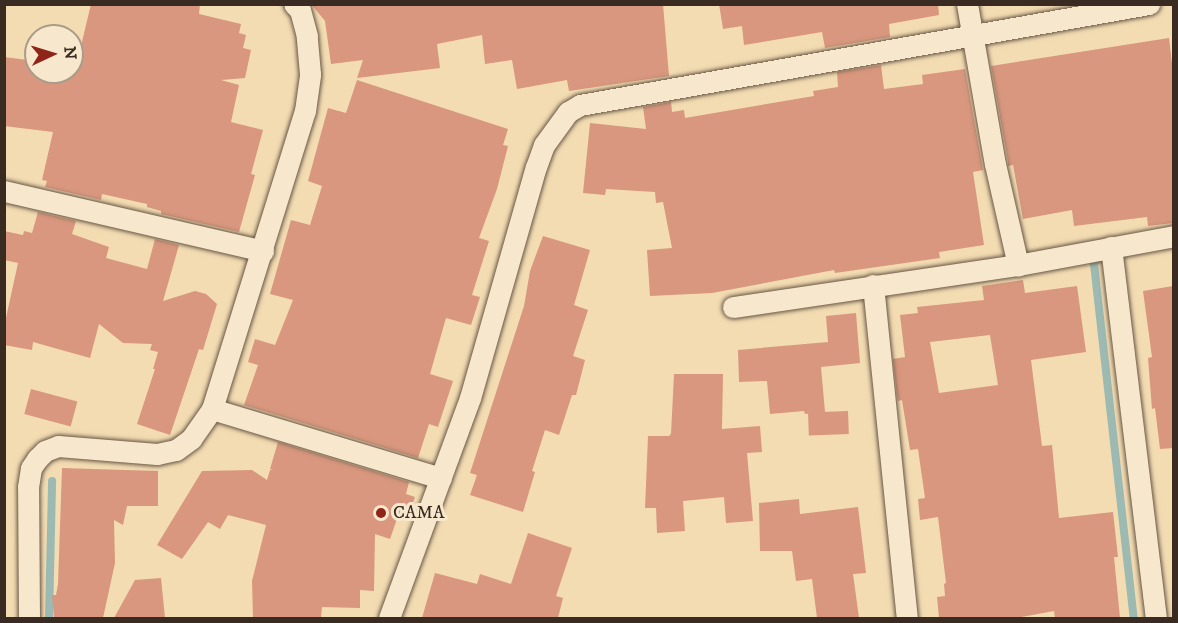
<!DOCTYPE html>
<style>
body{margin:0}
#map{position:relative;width:1178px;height:623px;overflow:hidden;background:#f3dcb2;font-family:"IM FELL DW Pica",serif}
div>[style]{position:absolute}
.stream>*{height:8px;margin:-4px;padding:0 4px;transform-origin:4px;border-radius:4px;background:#9cbab1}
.building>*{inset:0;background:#d8977e;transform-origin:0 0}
.roads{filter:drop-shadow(0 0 2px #685646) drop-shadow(0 0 2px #685646)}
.street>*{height:21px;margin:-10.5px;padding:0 10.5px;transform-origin:10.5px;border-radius:10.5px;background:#f7e8cd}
.dots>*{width:16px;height:16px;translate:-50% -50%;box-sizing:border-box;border:3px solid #f7e8cd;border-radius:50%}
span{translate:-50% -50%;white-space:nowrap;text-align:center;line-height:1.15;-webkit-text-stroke:6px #f7e8cd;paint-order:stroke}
.poi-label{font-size:18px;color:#392a22}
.left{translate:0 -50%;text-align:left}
.frame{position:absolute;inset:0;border:6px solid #392a22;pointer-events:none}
.north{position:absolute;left:24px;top:24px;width:60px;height:60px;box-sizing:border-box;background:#f7e8cd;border:2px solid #ab9c89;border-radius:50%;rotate:86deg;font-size:16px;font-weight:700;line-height:24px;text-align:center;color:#392a22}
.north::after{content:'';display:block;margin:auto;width:21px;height:27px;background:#8f2418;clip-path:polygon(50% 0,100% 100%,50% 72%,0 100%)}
</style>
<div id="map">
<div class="stream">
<i style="left:1100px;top:254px;width:12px;rotate:121deg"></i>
<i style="left:1094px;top:264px;width:356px;rotate:83.6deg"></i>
<i style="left:49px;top:618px;width:137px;rotate:-88.7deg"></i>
</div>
<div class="building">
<i style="clip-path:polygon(91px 4px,200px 4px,199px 14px,241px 24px,239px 33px,246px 35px,243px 48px,251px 50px,245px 78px,221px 80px,239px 85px,231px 122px,263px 130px,251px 174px,255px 175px,239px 232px,161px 214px,161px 211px,147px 207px,147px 204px,102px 194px,101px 200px,45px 187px,47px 181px,42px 180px,53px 132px,4px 126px,4px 57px,36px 61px,36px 72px,72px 72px,72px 44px,81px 46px)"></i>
<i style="clip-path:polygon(311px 4px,663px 4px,669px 76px,569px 91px,567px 80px,517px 89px,512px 60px,485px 64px,482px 35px,437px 44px,440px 68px,357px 78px,363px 60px,331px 64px,325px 21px)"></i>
<i style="clip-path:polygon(719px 4px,938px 4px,939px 15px,889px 24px,890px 37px,825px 48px,822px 32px,744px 45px,742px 26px,723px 29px)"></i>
<i style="clip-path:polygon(1169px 38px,1173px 72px,1173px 223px,1148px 226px,1147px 217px,1074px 226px,1072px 210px,1023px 219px,1013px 165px,1008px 166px,1008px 161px,991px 66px)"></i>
<i style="clip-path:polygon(881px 65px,884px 89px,923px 84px,922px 75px,965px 69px,983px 170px,973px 172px,984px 245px,939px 252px,940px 258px,835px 273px,834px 270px,712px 293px,650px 296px,647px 250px,672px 248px,663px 202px,656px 203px,655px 192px,606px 189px,605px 195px,583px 193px,590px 123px,646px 129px,643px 107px,671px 102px,672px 112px,684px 110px,685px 118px,814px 96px,813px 91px,838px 87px,837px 72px)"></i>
<i style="clip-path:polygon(357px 80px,508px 129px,503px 145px,508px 146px,497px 189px,479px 238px,489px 241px,472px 295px,480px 297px,471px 325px,446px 318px,430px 374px,453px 381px,438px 427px,429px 424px,418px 458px,244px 405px,258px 365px,248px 362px,255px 339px,275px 345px,293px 300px,270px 294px,291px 220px,310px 225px,322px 186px,308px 181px,328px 108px,346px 113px)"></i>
<i style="clip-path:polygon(38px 212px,76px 221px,72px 234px,109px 247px,106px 258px,147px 269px,155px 239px,179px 245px,163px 301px,195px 291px,206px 294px,217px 304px,203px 350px,199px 349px,170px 435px,137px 424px,155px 369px,153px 369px,158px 352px,150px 350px,152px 344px,123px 343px,99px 324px,90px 358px,33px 342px,32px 350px,4px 345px,4px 327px,18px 263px,4px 260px,4px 231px,23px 235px,24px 231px,32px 233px)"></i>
<i style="clip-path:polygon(543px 236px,590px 250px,574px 305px,588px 310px,573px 356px,585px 360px,576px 395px,572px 395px,559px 435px,545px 430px,532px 471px,535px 472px,523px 512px,470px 495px,477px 475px,470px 473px,524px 306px,530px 271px)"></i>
<i style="clip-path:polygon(evenodd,1023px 280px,1025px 293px,1077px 286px,1086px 352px,1031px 360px,1042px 446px,1052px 445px,1059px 518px,1113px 512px,1118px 557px,1114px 557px,1120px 618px,1055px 618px,1054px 611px,1016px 618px,939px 618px,937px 597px,945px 596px,944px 584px,946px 583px,938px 517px,920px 520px,918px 499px,925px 498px,918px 449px,910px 450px,902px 400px,898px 401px,897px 396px,893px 359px,905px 357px,900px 315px,918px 313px,917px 307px,984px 300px,982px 286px,1023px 280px,990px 335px,998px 385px,939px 393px,930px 342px,990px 335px)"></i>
<i style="clip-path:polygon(1173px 286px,1173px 448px,1160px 449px,1155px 408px,1152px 409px,1148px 358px,1152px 357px,1143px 291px)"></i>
<i style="clip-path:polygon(856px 313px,860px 363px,821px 367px,825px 412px,805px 414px,804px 411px,770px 414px,767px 381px,739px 382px,738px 350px,828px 342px,826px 316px)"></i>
<i style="clip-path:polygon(674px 374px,723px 374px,722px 429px,760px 426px,762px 452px,747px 453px,753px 521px,726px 523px,724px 497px,683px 501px,685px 531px,657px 533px,656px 508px,645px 508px,648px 436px,669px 436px,671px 434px)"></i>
<i style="left:31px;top:389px;width:48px;height:26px;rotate:15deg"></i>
<i style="left:848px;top:411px;width:23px;height:40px;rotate:88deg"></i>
<i style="clip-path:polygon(278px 442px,409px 482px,406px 494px,415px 497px,407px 519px,398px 516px,390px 539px,375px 534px,374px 591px,360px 590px,360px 608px,322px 607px,321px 618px,253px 618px,252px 581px,266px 525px,228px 515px,220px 529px,208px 522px,182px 559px,157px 545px,202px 471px,252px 470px,267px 480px,270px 470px,273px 470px,270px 469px)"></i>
<i style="clip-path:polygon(62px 468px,158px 471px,158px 506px,127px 506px,123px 525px,114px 520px,115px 563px,103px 618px,54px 618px,52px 595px,56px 595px,58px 584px)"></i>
<i style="clip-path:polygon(799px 499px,800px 514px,858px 507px,866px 573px,853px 574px,859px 618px,817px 618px,812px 579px,796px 581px,792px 551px,760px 551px,759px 503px)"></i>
<i style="clip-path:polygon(528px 533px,572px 548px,556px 596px,563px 598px,558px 618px,422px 618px,435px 573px,477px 584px,480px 574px,511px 584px)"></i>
<i style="clip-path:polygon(161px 578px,165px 618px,114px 618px,135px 580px)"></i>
</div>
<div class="roads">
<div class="street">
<i style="left:967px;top:4px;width:162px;rotate:80.1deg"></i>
<i style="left:995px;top:164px;width:104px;rotate:77.2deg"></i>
<i style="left:4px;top:191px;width:266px;rotate:13deg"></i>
<i style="left:1111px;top:247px;width:374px;rotate:83.1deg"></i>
<i style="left:873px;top:285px;width:335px;rotate:84.2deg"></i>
<i style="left:733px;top:307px;width:288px;rotate:-8.4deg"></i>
<i style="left:1018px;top:265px;width:159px;rotate:-10.5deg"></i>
<i style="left:212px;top:409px;width:239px;rotate:16.8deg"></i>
<i style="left:29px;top:618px;width:131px;rotate:-90.4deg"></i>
<i style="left:28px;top:487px;width:19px;rotate:-81deg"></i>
<i style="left:31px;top:468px;width:11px;rotate:-56deg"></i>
<i style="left:37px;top:459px;width:11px;rotate:-45deg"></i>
<i style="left:45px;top:451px;width:14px;rotate:-21deg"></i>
<i style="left:58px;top:446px;width:99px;rotate:4.6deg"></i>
<i style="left:157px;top:454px;width:19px;rotate:-12deg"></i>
<i style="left:176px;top:450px;width:19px;rotate:-36deg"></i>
<i style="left:191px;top:439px;width:37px;rotate:-55deg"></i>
<i style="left:212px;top:409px;width:312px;rotate:-72.7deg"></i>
<i style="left:305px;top:111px;width:37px;rotate:-82deg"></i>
<i style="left:310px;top:74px;width:38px;rotate:-95deg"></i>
<i style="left:307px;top:36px;width:27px;rotate:-105deg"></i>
<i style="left:300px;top:10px;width:8px;rotate:-135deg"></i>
<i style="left:389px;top:618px;width:234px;rotate:-69.8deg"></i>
<i style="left:470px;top:398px;width:240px;rotate:-74.1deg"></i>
<i style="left:536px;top:167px;width:23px;rotate:-70deg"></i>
<i style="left:544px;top:145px;width:41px;rotate:-54deg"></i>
<i style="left:568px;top:112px;width:14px;rotate:-30deg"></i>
<i style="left:580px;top:105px;width:578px;rotate:-10.07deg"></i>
</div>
</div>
<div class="dots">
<i style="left:381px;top:513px;background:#8f2418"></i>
</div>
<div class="poi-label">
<span class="left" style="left:393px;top:513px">CAMA</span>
</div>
<div class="frame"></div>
<div class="north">N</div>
</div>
